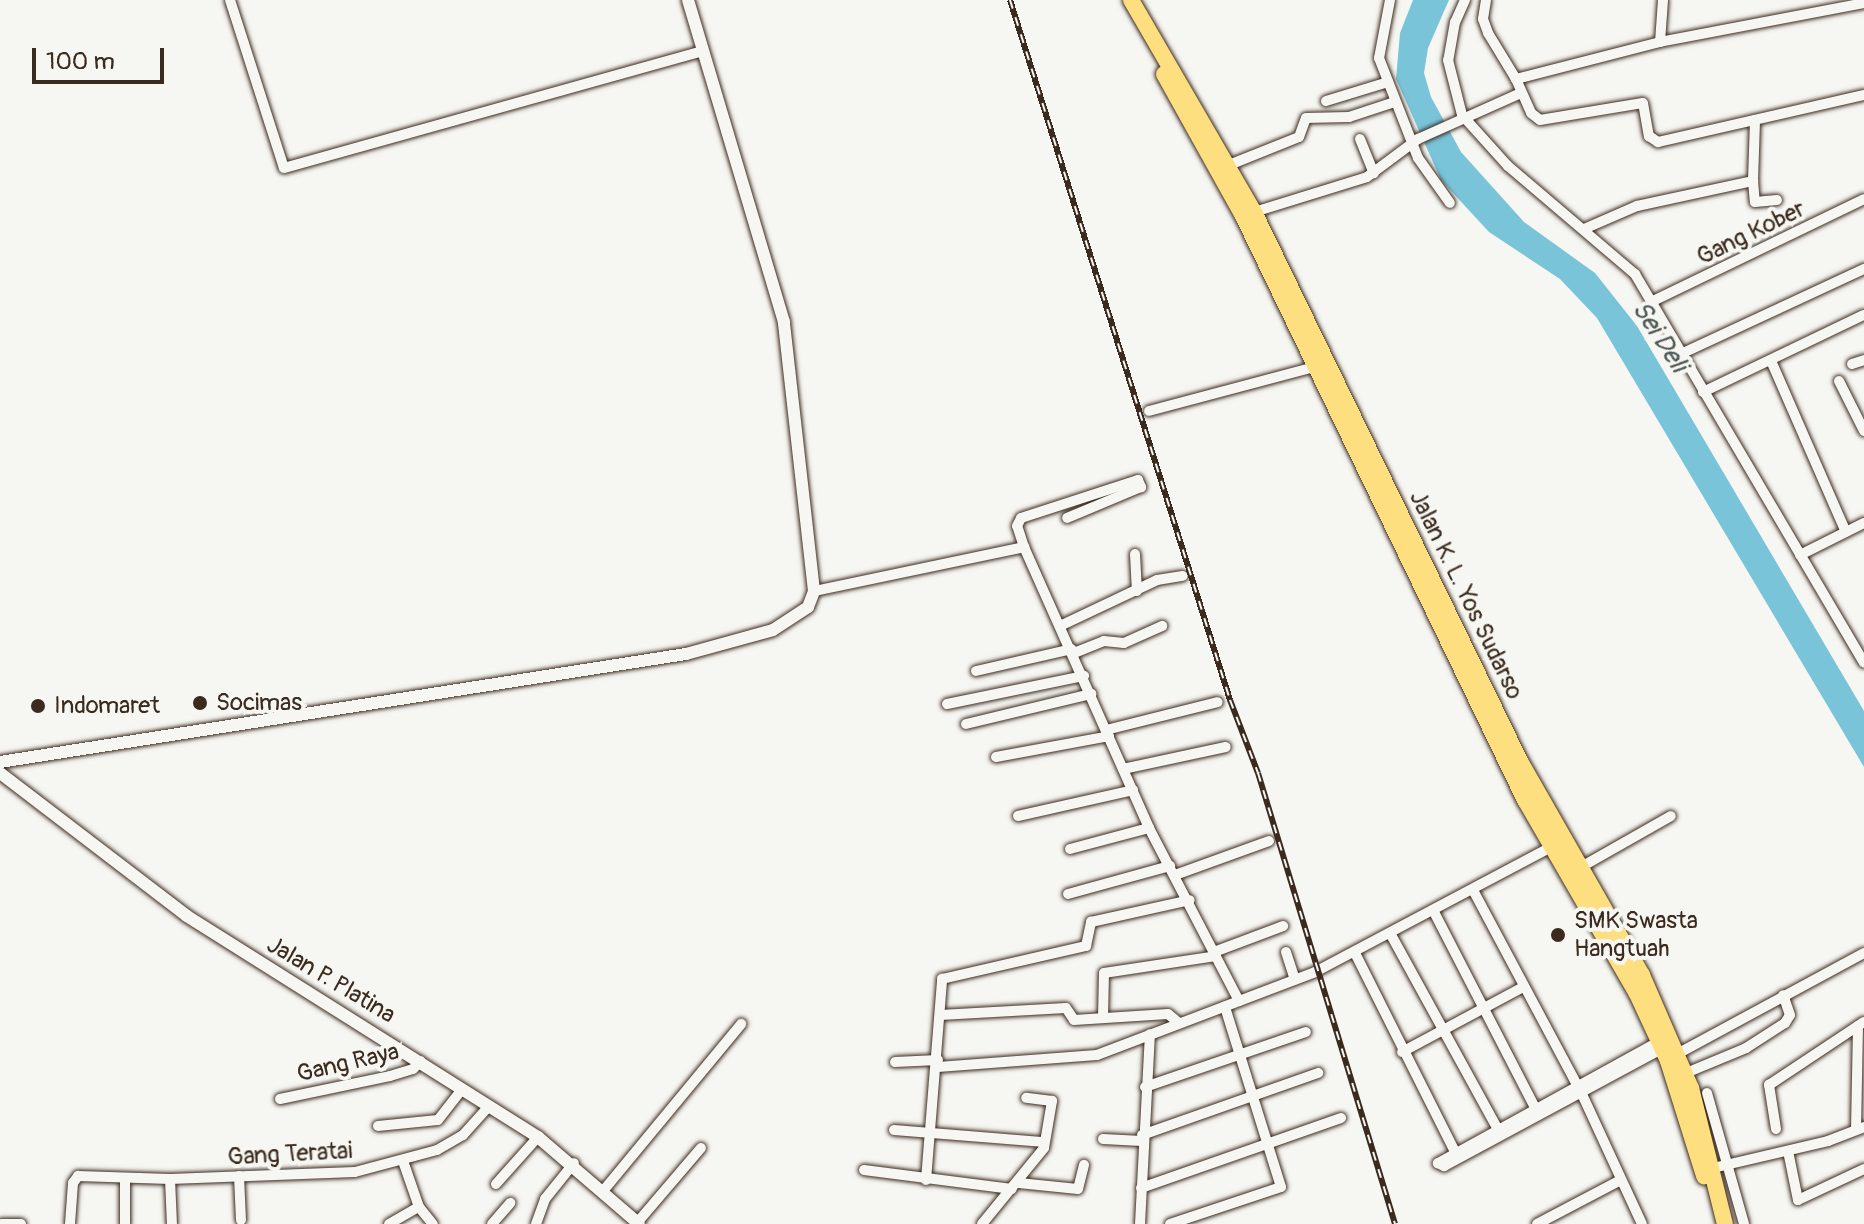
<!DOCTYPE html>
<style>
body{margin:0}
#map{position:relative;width:1864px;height:1224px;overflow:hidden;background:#f6f6f2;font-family:Pangolin,sans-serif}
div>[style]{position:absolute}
.water>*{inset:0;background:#7ac4da}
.roads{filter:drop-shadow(0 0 2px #3b2a1e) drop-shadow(0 0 2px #3b2a1e)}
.minor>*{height:10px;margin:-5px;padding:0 5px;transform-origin:5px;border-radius:5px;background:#f6f6f2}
.tertiary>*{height:12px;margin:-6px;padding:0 6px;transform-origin:6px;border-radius:6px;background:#f6f6f2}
.trunk>*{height:16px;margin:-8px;padding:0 8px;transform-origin:8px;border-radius:8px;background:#fedf80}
.rail>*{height:6px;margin-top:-3px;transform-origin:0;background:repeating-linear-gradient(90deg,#f6f6f2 0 9px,#3b2a1e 0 18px);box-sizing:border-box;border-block:2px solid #3b2a1e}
.dots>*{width:22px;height:22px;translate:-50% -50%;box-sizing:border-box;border:4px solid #f6f6f2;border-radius:50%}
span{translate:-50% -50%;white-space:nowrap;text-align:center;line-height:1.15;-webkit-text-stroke:8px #f6f6f2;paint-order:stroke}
.street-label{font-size:24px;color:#3b2a1e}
.poi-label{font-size:24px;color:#3b2a1e}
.left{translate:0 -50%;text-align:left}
.water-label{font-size:26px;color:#4e5856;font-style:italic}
.scale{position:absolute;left:32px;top:48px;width:132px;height:36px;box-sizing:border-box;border:4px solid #3b2a1e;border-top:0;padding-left:10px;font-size:24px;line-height:28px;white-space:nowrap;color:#3b2a1e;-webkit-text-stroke:6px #f6f6f2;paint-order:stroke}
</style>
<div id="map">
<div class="water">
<i style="clip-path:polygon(1413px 0,1449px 0,1428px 48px,1424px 73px,1431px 97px,1461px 152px,1524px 222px,1595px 273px,1637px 326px,1864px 711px,1864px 767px,1597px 318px,1560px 279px,1489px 232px,1441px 180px,1396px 79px,1400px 33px)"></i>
</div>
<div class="roads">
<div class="minor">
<i style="left:230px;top:0;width:176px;rotate:72.2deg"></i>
<i style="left:284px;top:168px;width:435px;rotate:-15.6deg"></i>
<i style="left:1390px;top:0;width:59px;rotate:100.7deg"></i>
<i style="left:1379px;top:58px;width:107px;rotate:68.7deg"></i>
<i style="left:1418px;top:158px;width:55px;rotate:54.6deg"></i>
<i style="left:1465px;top:0;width:24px;rotate:114deg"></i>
<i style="left:1455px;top:22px;width:39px;rotate:100deg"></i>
<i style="left:1448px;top:60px;width:57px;rotate:75.7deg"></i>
<i style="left:1462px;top:115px;width:69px;rotate:48deg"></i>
<i style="left:1508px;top:166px;width:167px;rotate:40.4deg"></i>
<i style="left:1635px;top:274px;width:451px;rotate:59.5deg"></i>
<i style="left:1486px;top:0;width:19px;rotate:99deg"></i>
<i style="left:1483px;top:19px;width:15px;rotate:70deg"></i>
<i style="left:1488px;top:33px;width:54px;rotate:58.7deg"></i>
<i style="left:1864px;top:3px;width:208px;rotate:169.2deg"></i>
<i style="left:1660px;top:42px;width:149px;rotate:165.6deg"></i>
<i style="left:1516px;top:79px;width:37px;rotate:66deg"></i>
<i style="left:1531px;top:113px;width:11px;rotate:38deg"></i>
<i style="left:1540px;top:120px;width:104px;rotate:-9.4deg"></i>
<i style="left:1643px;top:103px;width:34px;rotate:80deg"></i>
<i style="left:1649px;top:136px;width:11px;rotate:34deg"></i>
<i style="left:1658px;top:142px;width:211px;rotate:-12.9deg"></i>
<i style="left:1660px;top:42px;width:42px;rotate:-85.9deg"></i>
<i style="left:1326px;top:101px;width:65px;rotate:-17deg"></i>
<i style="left:1360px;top:139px;width:37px;rotate:68deg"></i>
<i style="left:1229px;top:165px;width:75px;rotate:-21.8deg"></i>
<i style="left:1299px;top:137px;width:20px;rotate:-70deg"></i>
<i style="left:1306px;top:118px;width:43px;rotate:-1.3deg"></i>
<i style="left:1349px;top:117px;width:48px;rotate:-18.1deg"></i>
<i style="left:1753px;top:181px;width:21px;rotate:85deg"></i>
<i style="left:1755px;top:202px;width:22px;rotate:-5deg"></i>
<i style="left:1251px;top:213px;width:121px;rotate:-17.2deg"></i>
<i style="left:1367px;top:177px;width:64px;rotate:-36.7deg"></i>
<i style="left:1418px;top:139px;width:113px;rotate:-24.1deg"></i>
<i style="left:1584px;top:229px;width:58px;rotate:-23.5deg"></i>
<i style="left:1637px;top:206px;width:119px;rotate:-12.2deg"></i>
<i style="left:1753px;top:181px;width:61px;rotate:-88.1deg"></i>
<i style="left:1653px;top:301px;width:234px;rotate:-25.8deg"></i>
<i style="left:1683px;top:353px;width:200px;rotate:-24.9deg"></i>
<i style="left:1772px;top:363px;width:184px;rotate:66.4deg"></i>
<i style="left:1852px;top:364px;width:13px;rotate:-18deg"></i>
<i style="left:1839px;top:381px;width:56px;rotate:63.4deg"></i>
<i style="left:1703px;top:392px;width:178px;rotate:-25.6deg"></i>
<i style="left:1149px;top:411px;width:171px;rotate:-14.9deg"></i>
<i style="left:1024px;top:547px;width:22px;rotate:-108deg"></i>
<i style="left:1017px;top:526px;width:9px;rotate:-63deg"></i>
<i style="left:1021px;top:518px;width:123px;rotate:-18deg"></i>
<i style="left:1138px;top:480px;width:8px;rotate:67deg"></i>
<i style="left:1141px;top:487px;width:80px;rotate:157.3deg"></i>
<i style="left:1135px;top:554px;width:37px;rotate:87deg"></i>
<i style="left:1800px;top:555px;width:72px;rotate:-26.6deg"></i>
<i style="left:814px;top:591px;width:215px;rotate:-11.8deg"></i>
<i style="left:1024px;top:547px;width:308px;rotate:66deg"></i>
<i style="left:1149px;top:828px;width:195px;rotate:62.5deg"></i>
<i style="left:1062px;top:625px;width:105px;rotate:-25.3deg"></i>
<i style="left:1157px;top:580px;width:26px;rotate:-9deg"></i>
<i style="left:1074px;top:653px;width:32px;rotate:-22deg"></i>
<i style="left:1104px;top:641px;width:20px;rotate:6deg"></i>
<i style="left:1124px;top:643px;width:42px;rotate:-24.1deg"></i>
<i style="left:976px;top:671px;width:98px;rotate:-12.9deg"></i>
<i style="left:947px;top:704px;width:140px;rotate:-11.6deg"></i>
<i style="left:966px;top:724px;width:129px;rotate:-13.5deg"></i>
<i style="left:1106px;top:730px;width:115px;rotate:-14deg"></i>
<i style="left:996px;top:757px;width:115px;rotate:-10.5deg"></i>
<i style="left:1123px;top:769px;width:105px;rotate:-12.1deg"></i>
<i style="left:1018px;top:816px;width:118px;rotate:-12.7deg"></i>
<i style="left:1070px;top:849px;width:82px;rotate:-14.9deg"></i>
<i style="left:1576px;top:870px;width:109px;rotate:-29.6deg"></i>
<i style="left:1175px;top:875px;width:100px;rotate:-19.9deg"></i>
<i style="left:1473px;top:890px;width:229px;rotate:61.9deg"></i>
<i style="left:1581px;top:1092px;width:145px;rotate:65.2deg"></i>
<i style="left:1068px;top:894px;width:106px;rotate:-15.4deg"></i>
<i style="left:1433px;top:910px;width:229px;rotate:62.7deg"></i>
<i style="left:1390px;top:933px;width:228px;rotate:61.2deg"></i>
<i style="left:1214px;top:952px;width:74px;rotate:-20.6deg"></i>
<i style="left:1286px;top:952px;width:29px;rotate:72deg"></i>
<i style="left:1355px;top:953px;width:220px;rotate:63.3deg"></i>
<i style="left:940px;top:1015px;width:126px;rotate:-3.2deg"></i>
<i style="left:1066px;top:1008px;width:14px;rotate:56deg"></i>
<i style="left:1074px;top:1020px;width:94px;rotate:-3.7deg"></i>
<i style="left:1168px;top:1014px;width:14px;rotate:39deg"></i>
<i style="left:1103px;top:1017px;width:44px;rotate:-88.7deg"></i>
<i style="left:1104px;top:973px;width:113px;rotate:-8.6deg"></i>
<i style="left:1662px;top:1040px;width:256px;rotate:151.2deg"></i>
<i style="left:1438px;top:1163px;width:7px;rotate:27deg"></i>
<i style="left:1444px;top:1166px;width:251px;rotate:-28.3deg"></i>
<i style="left:1402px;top:1052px;width:137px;rotate:-28.2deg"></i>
<i style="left:1679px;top:1053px;width:210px;rotate:-28.4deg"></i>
<i style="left:895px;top:1062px;width:43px;rotate:-2.7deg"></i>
<i style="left:938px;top:1067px;width:159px;rotate:-4.3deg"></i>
<i style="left:1097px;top:1055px;width:233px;rotate:-20.8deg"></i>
<i style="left:1315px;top:972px;width:267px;rotate:-27.9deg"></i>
<i style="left:1686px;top:1073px;width:65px;rotate:-22.6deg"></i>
<i style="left:1746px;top:1048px;width:46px;rotate:-32.7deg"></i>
<i style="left:1785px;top:1023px;width:9px;rotate:-58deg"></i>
<i style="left:1790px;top:1015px;width:21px;rotate:-109deg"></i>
<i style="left:1145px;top:1087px;width:170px;rotate:-18.9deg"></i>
<i style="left:1707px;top:1093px;width:136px;rotate:74.2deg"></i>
<i style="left:280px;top:1099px;width:112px;rotate:-11.8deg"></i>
<i style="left:390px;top:1076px;width:24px;rotate:-17deg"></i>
<i style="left:413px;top:1069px;width:11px;rotate:-45deg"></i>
<i style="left:378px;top:1126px;width:60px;rotate:-5.7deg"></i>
<i style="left:438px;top:1120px;width:39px;rotate:-52deg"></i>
<i style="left:1776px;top:1129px;width:45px;rotate:-99deg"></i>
<i style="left:1769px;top:1085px;width:114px;rotate:-33.6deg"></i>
<i style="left:894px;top:1130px;width:148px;rotate:4.6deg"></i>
<i style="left:1856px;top:1130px;width:104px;rotate:-88.9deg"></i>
<i style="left:1142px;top:1135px;width:187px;rotate:-19.4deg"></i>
<i style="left:1103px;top:1139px;width:39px;rotate:3deg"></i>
<i style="left:1788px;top:1151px;width:50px;rotate:78.5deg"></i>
<i style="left:1798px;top:1200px;width:73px;rotate:-25.2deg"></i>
<i style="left:403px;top:1161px;width:49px;rotate:70.8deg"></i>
<i style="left:419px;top:1207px;width:22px;rotate:51deg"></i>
<i style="left:1713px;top:1168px;width:118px;rotate:-13.2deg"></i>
<i style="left:1828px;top:1141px;width:39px;rotate:-21deg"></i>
<i style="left:864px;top:1170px;width:149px;rotate:7.3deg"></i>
<i style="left:239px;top:1176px;width:44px;rotate:87.4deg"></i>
<i style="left:170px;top:1179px;width:45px;rotate:87.5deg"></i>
<i style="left:926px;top:1180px;width:202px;rotate:-85.4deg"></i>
<i style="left:942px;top:979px;width:148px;rotate:-12.9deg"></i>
<i style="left:1086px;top:946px;width:25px;rotate:-78deg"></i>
<i style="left:1091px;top:922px;width:101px;rotate:-12.5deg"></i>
<i style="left:1019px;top:1183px;width:59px;rotate:5.8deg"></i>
<i style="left:1078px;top:1189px;width:25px;rotate:-76deg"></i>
<i style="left:496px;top:1184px;width:63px;rotate:-48.2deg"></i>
<i style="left:1141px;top:1188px;width:212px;rotate:-19.3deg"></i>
<i style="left:603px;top:1191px;width:217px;rotate:-50.4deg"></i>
<i style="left:2px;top:1224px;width:19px"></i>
<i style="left:70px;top:1224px;width:41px;rotate:-85.8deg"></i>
<i style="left:73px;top:1183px;width:9px;rotate:-54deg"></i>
<i style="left:78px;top:1176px;width:92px;rotate:1.9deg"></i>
<i style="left:170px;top:1179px;width:185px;rotate:-2.2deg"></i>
<i style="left:355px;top:1172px;width:85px;rotate:-15deg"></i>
<i style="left:437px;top:1150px;width:30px;rotate:-30deg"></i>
<i style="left:463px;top:1135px;width:39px;rotate:-48deg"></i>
<i style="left:125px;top:1224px;width:46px;rotate:-90deg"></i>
<i style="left:389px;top:1224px;width:34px;rotate:-30deg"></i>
<i style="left:492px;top:1224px;width:28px;rotate:-49deg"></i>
<i style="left:536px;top:1224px;width:27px;rotate:-70deg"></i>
<i style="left:545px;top:1199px;width:46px;rotate:-51.1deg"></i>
<i style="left:636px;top:1224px;width:100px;rotate:-49.5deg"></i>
<i style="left:982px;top:1224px;width:98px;rotate:-50.8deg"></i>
<i style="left:1044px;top:1148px;width:48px;rotate:-80.3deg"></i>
<i style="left:1052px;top:1101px;width:26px;rotate:-173deg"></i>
<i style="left:1140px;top:1224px;width:190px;rotate:-87deg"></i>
<i style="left:1170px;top:1224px;width:117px;rotate:-18.4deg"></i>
<i style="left:1281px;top:1187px;width:189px;rotate:-107.3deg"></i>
<i style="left:1537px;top:1224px;width:93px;rotate:-27.7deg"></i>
</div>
<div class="tertiary">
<i style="left:0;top:762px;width:694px;rotate:-8.95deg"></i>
<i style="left:686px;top:654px;width:90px;rotate:-15.4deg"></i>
<i style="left:773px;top:630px;width:42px;rotate:-33.3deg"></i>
<i style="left:808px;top:607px;width:17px;rotate:-69deg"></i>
<i style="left:814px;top:591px;width:271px;rotate:-96.4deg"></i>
<i style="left:784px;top:322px;width:336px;rotate:-106.6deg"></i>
<i style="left:0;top:773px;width:235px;rotate:37.4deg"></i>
<i style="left:187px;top:916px;width:415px;rotate:32.2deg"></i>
<i style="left:538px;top:1137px;width:133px;rotate:40.7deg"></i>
</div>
<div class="trunk">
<i style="left:1131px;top:0;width:245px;rotate:59.9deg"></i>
<i style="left:1254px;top:212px;width:610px;rotate:64.15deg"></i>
<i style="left:1520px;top:761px;width:246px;rotate:60.3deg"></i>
<i style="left:1642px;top:975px;width:123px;rotate:66.6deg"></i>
<i style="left:1691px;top:1088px;width:140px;rotate:76deg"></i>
<i style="left:1164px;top:74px;width:162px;rotate:60.9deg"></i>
<i style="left:1243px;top:216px;width:649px;rotate:64.23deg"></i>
<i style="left:1525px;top:800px;width:222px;rotate:60deg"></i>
<i style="left:1636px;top:992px;width:76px;rotate:65.1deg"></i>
<i style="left:1668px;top:1061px;width:121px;rotate:72.6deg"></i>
</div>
</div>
<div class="rail">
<i style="left:1010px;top:0;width:734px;rotate:72.55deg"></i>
<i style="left:1230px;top:700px;width:78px;rotate:69deg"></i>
<i style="left:1258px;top:773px;width:471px;rotate:73.1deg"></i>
</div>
<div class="dots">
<i style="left:200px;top:703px;background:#3b2a1e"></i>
<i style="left:38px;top:706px;background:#3b2a1e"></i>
<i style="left:1558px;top:935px;background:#3b2a1e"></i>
</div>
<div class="street-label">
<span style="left:1751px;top:233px;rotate:-26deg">Gang Kober</span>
<span style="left:1466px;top:595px;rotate:64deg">Jalan K. L. Yos Sudarso</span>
<span style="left:331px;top:980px;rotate:31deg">Jalan P. Platina</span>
<span style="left:348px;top:1063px;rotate:-13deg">Gang Raya</span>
<span style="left:290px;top:1154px;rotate:-3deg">Gang Teratai</span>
</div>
<div class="poi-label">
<span class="left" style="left:216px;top:703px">Socimas</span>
<span class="left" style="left:54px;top:706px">Indomaret</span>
<span class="left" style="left:1574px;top:935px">SMK Swasta<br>Hangtuah</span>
</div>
<div class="water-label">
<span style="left:1659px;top:337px;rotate:57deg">Sei Deli</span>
</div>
<div class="scale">100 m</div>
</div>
